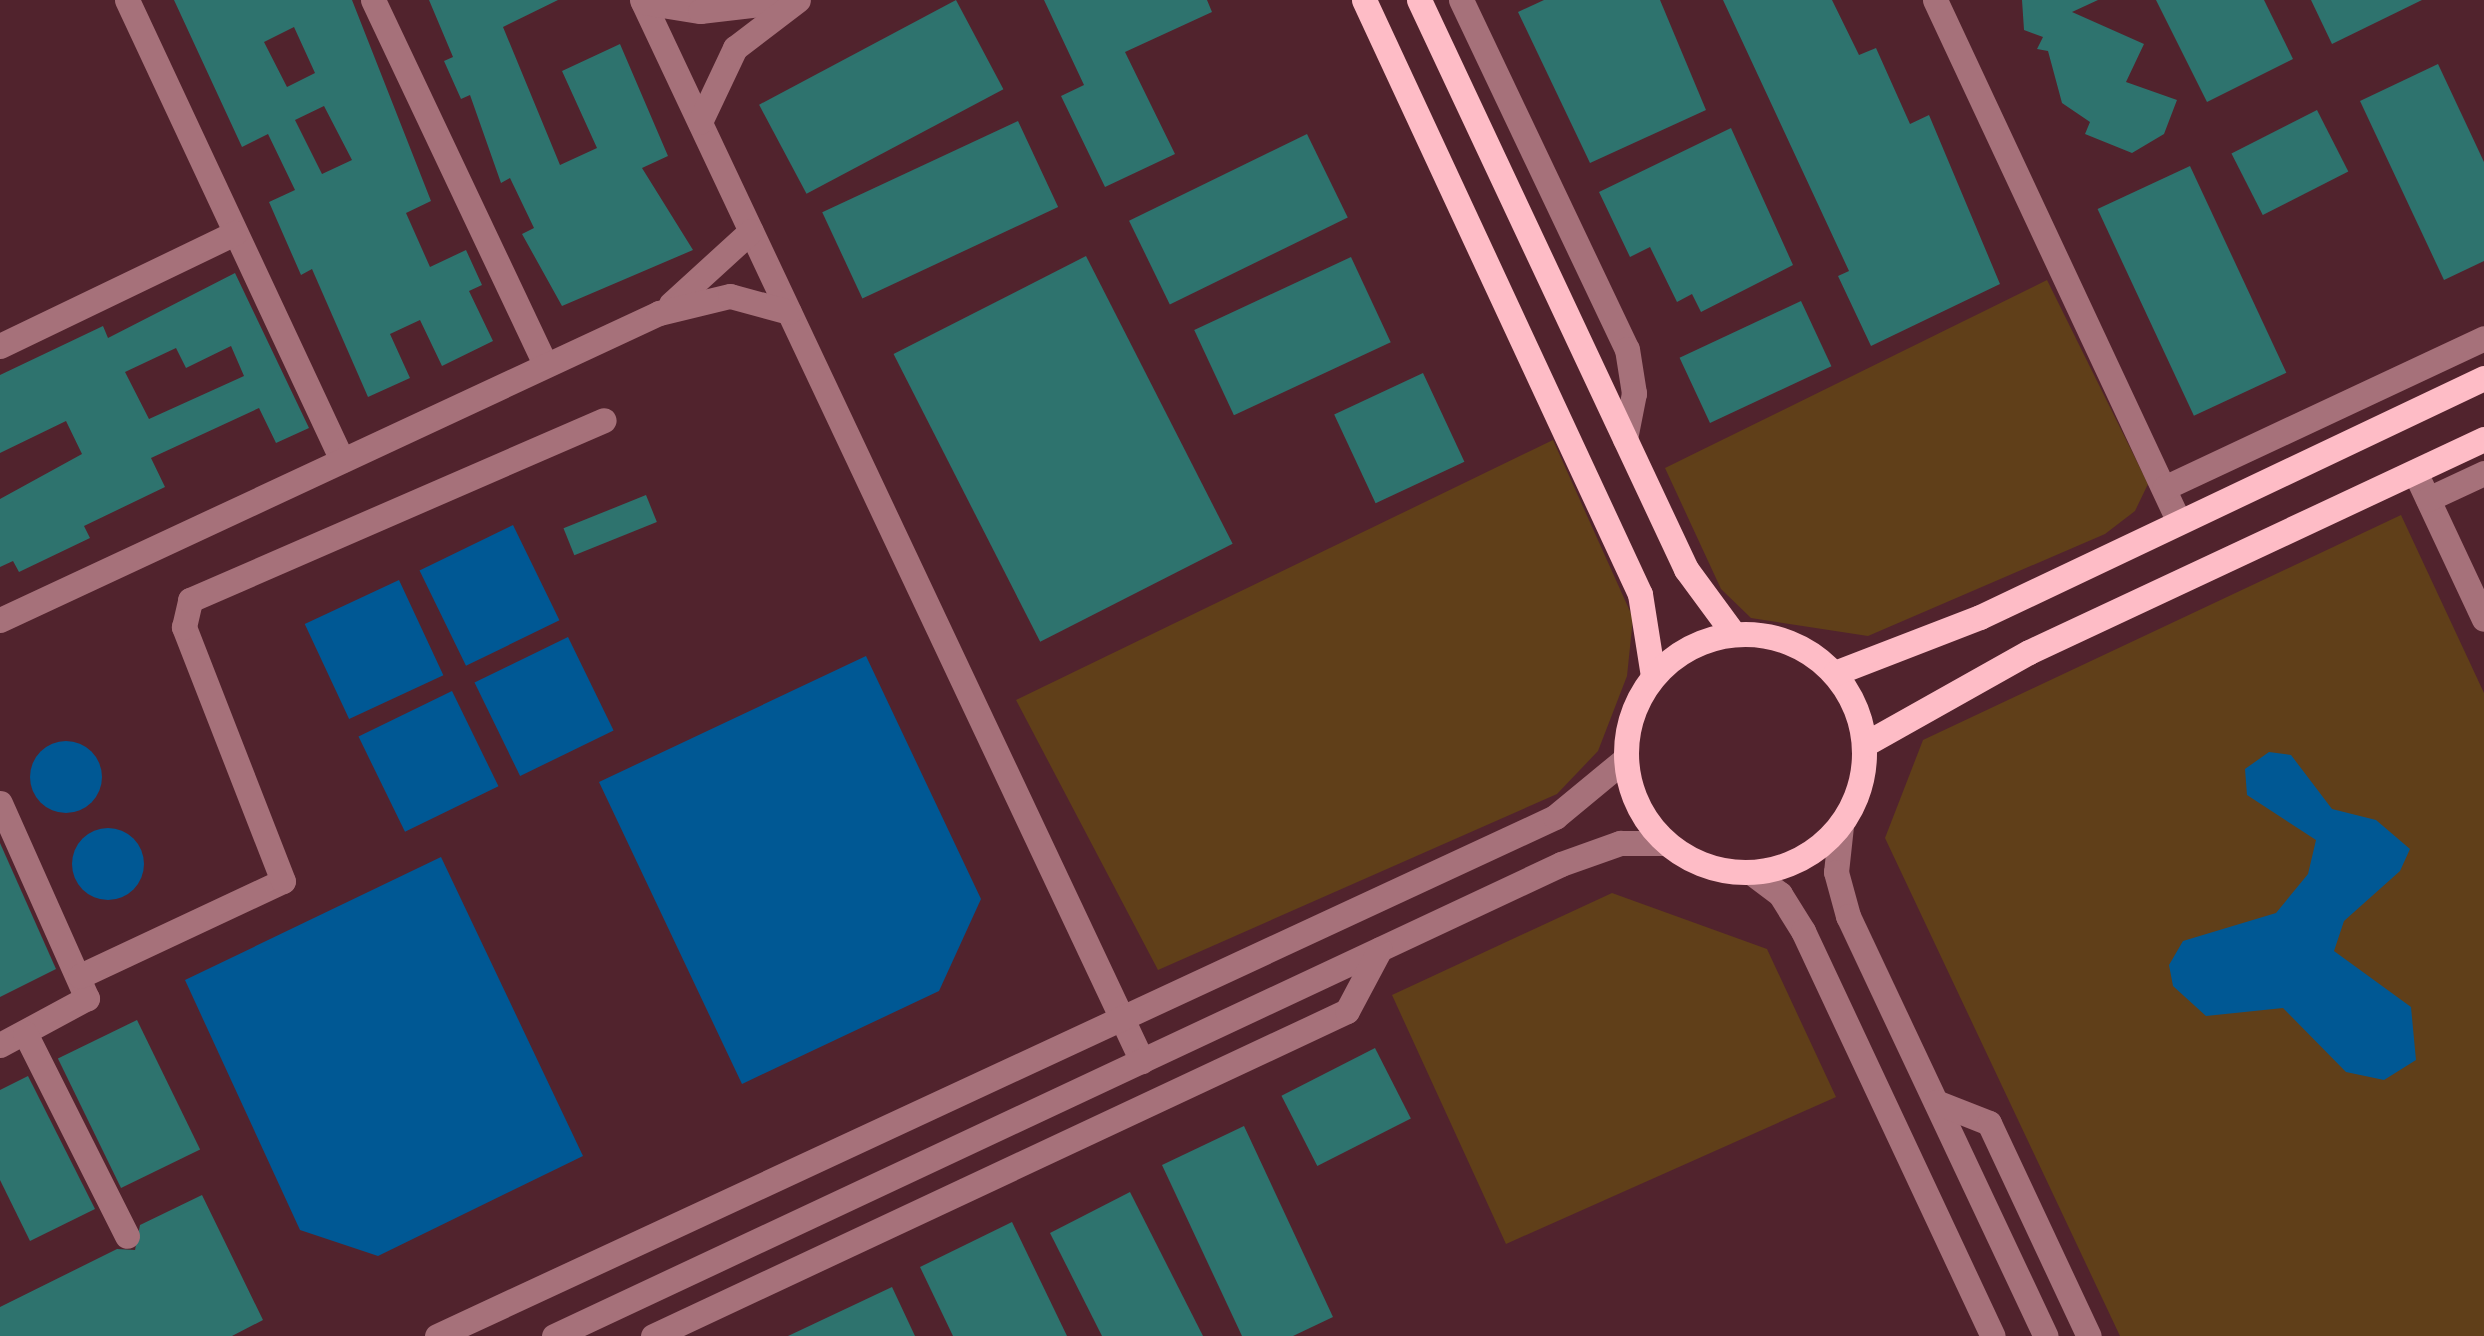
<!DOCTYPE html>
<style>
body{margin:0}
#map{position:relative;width:2484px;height:1336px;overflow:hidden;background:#51232d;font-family:"Open Sans",sans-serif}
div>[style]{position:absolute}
.green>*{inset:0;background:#603f19}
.water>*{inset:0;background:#005894;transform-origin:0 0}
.round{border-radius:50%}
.building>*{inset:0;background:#2e736e;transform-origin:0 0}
.minor>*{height:25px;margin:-12.5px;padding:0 12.5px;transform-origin:12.5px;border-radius:12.5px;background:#a6717a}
.major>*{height:25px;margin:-12.5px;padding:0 12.5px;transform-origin:12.5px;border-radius:12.5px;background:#febcc6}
.major>.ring{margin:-12.5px;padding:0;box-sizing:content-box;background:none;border:25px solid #febcc6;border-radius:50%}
span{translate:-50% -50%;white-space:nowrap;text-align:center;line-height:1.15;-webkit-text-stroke:8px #291418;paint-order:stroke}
</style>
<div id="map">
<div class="green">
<i style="clip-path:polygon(2047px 280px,2148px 484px,2135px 511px,2105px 534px,1868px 636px,1751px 618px,1721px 589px,1665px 468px)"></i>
<i style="clip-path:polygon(1553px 440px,1633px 618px,1627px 676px,1598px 751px,1557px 794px,1158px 970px,1016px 700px)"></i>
<i style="clip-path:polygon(2401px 515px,2484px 693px,2484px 1336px,2120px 1336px,1885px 838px,1923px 740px)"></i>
<i style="clip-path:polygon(1612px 893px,1767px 949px,1836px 1097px,1506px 1244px,1392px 995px)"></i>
</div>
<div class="water">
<i style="left:513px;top:525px;width:106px;height:104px;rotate:64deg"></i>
<i style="left:399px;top:580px;width:105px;height:104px;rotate:65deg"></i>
<i style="left:568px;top:637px;width:104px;height:104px;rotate:64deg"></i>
<i style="clip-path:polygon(866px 656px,981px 899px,939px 991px,742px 1084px,599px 782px)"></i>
<i style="left:452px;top:691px;width:106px;height:104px;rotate:64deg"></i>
<i class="round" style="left:30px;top:741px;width:72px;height:72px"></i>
<i style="clip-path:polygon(2269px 752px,2291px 755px,2332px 809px,2376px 820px,2410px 849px,2400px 871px,2344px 921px,2334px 951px,2411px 1007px,2416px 1060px,2384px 1080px,2346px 1072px,2283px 1008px,2206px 1016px,2173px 986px,2169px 965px,2183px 941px,2276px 913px,2308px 874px,2316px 840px,2247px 795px,2245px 769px)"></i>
<i class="round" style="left:72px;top:828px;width:72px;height:72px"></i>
<i style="clip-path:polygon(441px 857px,583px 1156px,378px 1256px,300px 1230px,185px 980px)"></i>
</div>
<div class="building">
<i style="clip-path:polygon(evenodd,174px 0,352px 0,431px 201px,406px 213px,430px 267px,466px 250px,482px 285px,469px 291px,493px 341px,442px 366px,420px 320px,390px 334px,410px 378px,368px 397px,312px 269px,301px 275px,269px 202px,295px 190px,268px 134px,242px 147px,174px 0,294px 27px,315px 73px,287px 87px,264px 42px,294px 27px,174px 0,324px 106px,352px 160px,322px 174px,295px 120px,324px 106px)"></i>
<i style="clip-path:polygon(429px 0,558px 0,503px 27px,560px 165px,597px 148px,562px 71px,620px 44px,668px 156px,642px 168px,693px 250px,562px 306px,522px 234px,534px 228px,510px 178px,501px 183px,470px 95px,461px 99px,444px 61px,453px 57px)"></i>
<i style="left:956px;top:0;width:101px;height:223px;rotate:62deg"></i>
<i style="clip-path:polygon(1044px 0,1207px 0,1212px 12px,1125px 52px,1175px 154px,1105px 187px,1061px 96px,1084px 85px)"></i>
<i style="clip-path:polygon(1544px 0,1660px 0,1706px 110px,1590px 163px,1518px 12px)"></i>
<i style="clip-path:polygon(1723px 0,1832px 0,1859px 55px,1876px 48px,1910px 124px,1929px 115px,2000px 284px,1871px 346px,1838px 276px,1849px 271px)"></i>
<i style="clip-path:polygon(2022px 0,2098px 0,2072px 12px,2144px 44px,2126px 82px,2177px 100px,2164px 134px,2132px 153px,2085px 134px,2090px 122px,2062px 103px,2048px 51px,2037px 49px,2043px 37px,2024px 30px)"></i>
<i style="clip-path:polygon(2156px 0,2264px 0,2293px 59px,2207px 102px)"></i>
<i style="clip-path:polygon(2311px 0,2422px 0,2332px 44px)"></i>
<i style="clip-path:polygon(2438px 64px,2484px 162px,2484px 261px,2444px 280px,2360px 101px)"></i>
<i style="left:2317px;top:110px;width:69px;height:96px;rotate:63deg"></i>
<i style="left:1018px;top:121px;width:95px;height:216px;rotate:65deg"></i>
<i style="clip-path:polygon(1731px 128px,1793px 265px,1701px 312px,1692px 294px,1677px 302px,1650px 247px,1630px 257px,1599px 192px)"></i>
<i style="left:1307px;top:134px;width:93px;height:198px;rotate:64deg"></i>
<i style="left:2190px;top:166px;width:228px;height:102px;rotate:65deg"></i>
<i style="left:1086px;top:256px;width:323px;height:216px;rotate:63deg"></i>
<i style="left:1351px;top:257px;width:94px;height:173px;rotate:65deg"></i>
<i style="clip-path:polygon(evenodd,235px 273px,309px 428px,276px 443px,259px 408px,151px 458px,165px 487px,84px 526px,90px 538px,19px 572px,13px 561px,0 567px,0 499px,82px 454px,66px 421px,0 453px,0 375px,103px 326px,108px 338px,235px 273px,231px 346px,244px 376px,149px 419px,125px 372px,176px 348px,186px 368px,231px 346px)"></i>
<i style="left:1801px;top:301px;width:72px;height:134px;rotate:65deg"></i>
<i style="left:1423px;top:373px;width:98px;height:98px;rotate:65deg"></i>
<i style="left:646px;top:495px;width:29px;height:89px;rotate:68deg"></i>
<i style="clip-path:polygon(0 843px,56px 969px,0 997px)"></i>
<i style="left:137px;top:1020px;width:144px;height:88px;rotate:64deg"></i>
<i style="left:1375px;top:1048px;width:79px;height:105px;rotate:63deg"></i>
<i style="clip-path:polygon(28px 1076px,95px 1209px,30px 1241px,0 1180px,0 1090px)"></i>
<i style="clip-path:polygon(1244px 1126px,1333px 1317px,1293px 1336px,1242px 1336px,1162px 1165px)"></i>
<i style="clip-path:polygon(1130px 1192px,1203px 1336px,1102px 1336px,1050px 1233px)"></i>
<i style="clip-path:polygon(202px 1195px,263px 1320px,232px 1336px,0 1336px,0 1307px,117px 1249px,135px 1250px,140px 1225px)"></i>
<i style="clip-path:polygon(1012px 1222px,1067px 1336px,953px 1336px,920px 1267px)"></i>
<i style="clip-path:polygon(892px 1287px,915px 1336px,788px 1336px)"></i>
</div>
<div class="minor">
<i style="left:127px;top:0;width:508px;rotate:64.95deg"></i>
<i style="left:373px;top:0;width:403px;rotate:64.7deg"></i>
<i style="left:642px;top:0;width:1173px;rotate:64.77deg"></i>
<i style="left:1461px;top:0;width:386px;rotate:64.6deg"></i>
<i style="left:1627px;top:349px;width:45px;rotate:81deg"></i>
<i style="left:1634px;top:393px;width:47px;rotate:101.1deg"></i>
<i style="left:1935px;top:0;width:576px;rotate:64.95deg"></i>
<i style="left:643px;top:2px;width:58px;rotate:9deg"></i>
<i style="left:700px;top:11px;width:97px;rotate:-6.5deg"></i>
<i style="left:700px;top:122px;width:82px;rotate:-64.7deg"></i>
<i style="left:735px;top:48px;width:79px;rotate:-37.3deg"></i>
<i style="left:671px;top:304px;width:108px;rotate:-42.4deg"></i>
<i style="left:0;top:346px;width:261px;rotate:-25.7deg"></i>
<i style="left:2415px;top:472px;width:162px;rotate:64.9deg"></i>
<i style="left:2164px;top:488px;width:353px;rotate:-25.1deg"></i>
<i style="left:2428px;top:499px;width:62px;rotate:-24.9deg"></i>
<i style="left:0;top:620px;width:727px;rotate:-24.98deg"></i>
<i style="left:659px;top:313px;width:73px;rotate:-13.5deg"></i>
<i style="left:730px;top:296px;width:61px;rotate:15.2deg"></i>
<i style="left:0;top:803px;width:214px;rotate:66deg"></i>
<i style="left:87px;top:998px;width:99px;rotate:151.6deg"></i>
<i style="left:1841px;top:826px;width:46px;rotate:96.2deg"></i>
<i style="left:1836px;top:872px;width:46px;rotate:74.7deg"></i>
<i style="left:1848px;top:916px;width:464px;rotate:64.8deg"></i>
<i style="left:1752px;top:873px;width:35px;rotate:37deg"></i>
<i style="left:1780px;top:894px;width:44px;rotate:58.1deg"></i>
<i style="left:1803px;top:931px;width:447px;rotate:64.9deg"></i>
<i style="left:80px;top:976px;width:224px;rotate:-25.1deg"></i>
<i style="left:283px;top:881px;width:273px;rotate:-111.3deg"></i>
<i style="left:184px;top:627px;width:28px;rotate:-77deg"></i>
<i style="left:190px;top:600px;width:451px;rotate:-23.5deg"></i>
<i style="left:25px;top:1033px;width:227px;rotate:63.3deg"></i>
<i style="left:1936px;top:1102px;width:57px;rotate:21.6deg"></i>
<i style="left:1989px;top:1123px;width:235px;rotate:64.9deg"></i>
<i style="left:437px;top:1336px;width:1233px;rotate:-24.9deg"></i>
<i style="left:1555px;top:817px;width:89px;rotate:-39.6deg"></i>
<i style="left:554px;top:1336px;width:1112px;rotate:-25.11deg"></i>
<i style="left:1561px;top:864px;width:63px;rotate:-19.6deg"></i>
<i style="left:1620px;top:843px;width:43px"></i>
<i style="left:653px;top:1336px;width:766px;rotate:-25.09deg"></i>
<i style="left:1347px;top:1011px;width:70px;rotate:-62deg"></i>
</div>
<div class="major">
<i style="left:1364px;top:0;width:655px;rotate:65.08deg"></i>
<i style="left:1640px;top:594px;width:83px;rotate:81deg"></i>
<i style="left:1419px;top:0;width:629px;rotate:64.86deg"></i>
<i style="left:1686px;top:569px;width:79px;rotate:53.7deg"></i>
<i class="ring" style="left:1626px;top:634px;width:213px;height:213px"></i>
<i style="left:1835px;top:673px;width:155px;rotate:-21.1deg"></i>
<i style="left:1980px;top:617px;width:558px;rotate:-25.37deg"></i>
<i style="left:1865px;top:744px;width:188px;rotate:-29.3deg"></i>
<i style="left:2029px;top:652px;width:502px;rotate:-25.09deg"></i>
</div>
</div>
